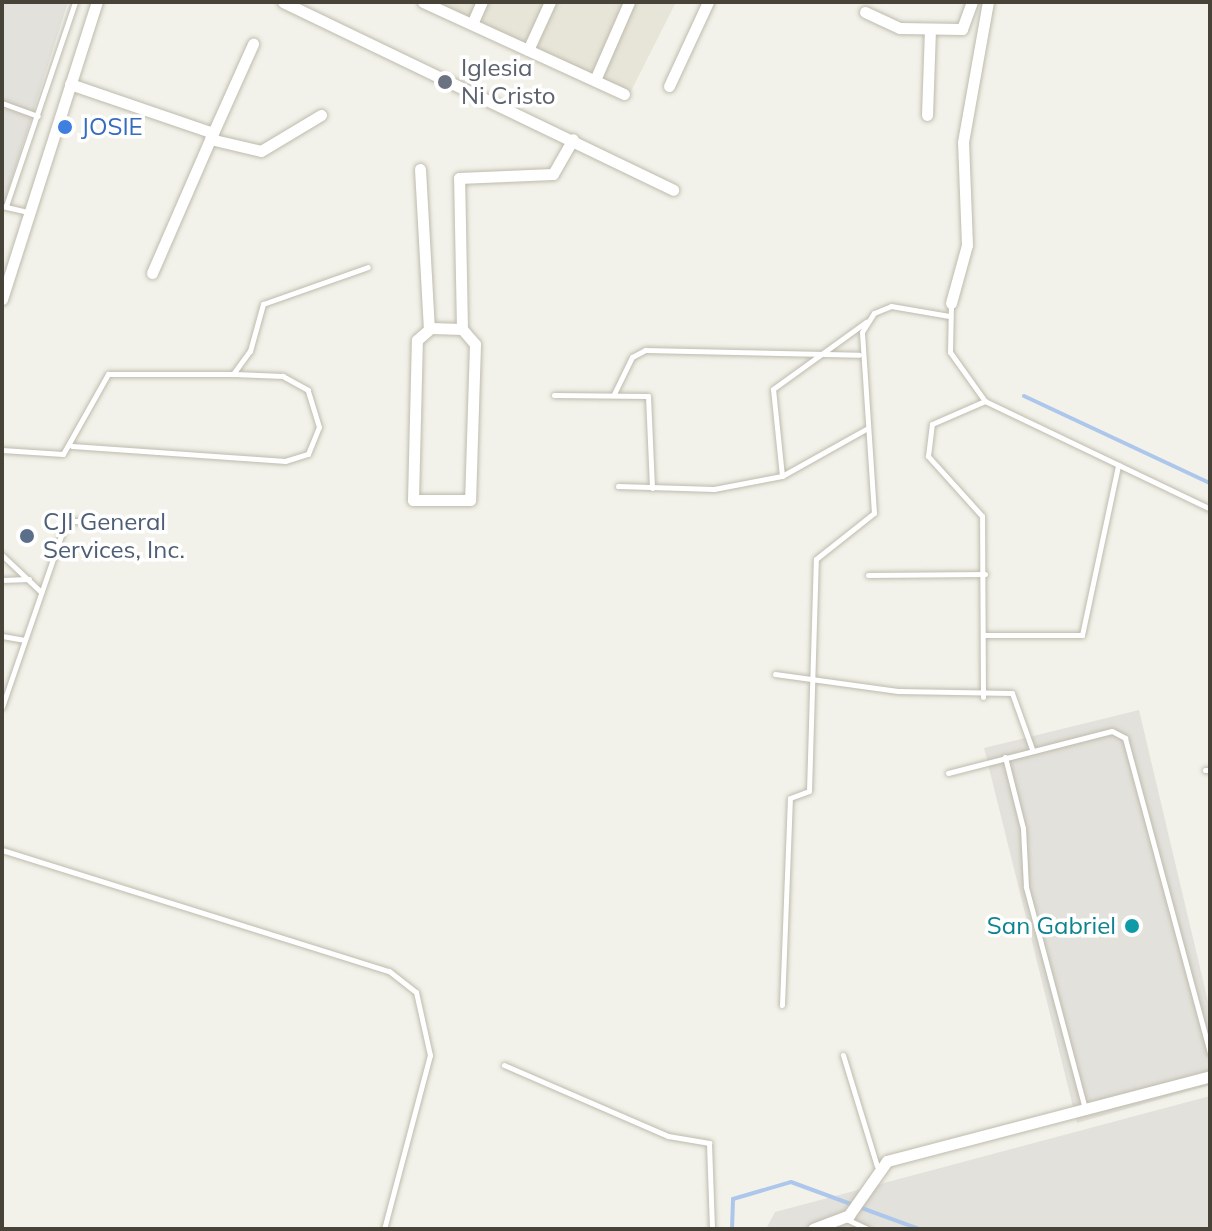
<!DOCTYPE html>
<style>
body{margin:0}
#map{position:relative;width:1212px;height:1231px;overflow:hidden;background:#f3f2ea;font-family:Mulish,sans-serif}
div>[style]{position:absolute}
.residential>*{inset:0;background:#e7e5d8}
.industrial>*{inset:0;background:#e3e1db}
.stream>*{height:4px;margin:-2px;padding:0 2px;transform-origin:2px;border-radius:2px;background:#acc7eb}
.roads{filter:drop-shadow(0 0 2px #bebbad) drop-shadow(0 0 2px #bebbad)}
.service>*{height:5px;margin:-2.5px;padding:0 2.5px;transform-origin:2.5px;border-radius:2.5px;background:#fff}
.minor>*{height:11px;margin:-5.5px;padding:0 5.5px;transform-origin:5.5px;border-radius:5.5px;background:#fff}
.dots>*{width:22px;height:22px;translate:-50% -50%;box-sizing:border-box;border:4px solid #fff;border-radius:50%}
span{translate:-50% -50%;white-space:nowrap;text-align:center;line-height:1.15;-webkit-text-stroke:7px #fff;paint-order:stroke}
.worship-label{font-size:24px;color:#5b616d}
.left{translate:0 -50%;text-align:left}
.shop-label{font-size:24px;color:#366cbe}
.service-label{font-size:24px;color:#4e5e75}
.culture-label{font-size:24px;color:#0d838f}
.right{translate:-100% -50%;text-align:right}
.frame{position:absolute;inset:0;border:4px solid #474338;pointer-events:none}
</style>
<div id="map">
<div class="residential">
<i style="clip-path:polygon(419px 2px,676px 2px,627px 99px)"></i>
</div>
<div class="industrial">
<i style="clip-path:polygon(2px 2px,68px 2px,2px 210px)"></i>
<i style="clip-path:polygon(1139px 710px,1210px 1010px,1210px 1085px,1077px 1123px,984px 748px)"></i>
<i style="clip-path:polygon(1210px 1096px,1210px 1229px,766px 1229px,775px 1212px)"></i>
</div>
<div class="stream">
<i style="left:1024px;top:396px;width:205px;rotate:25.1deg"></i>
<i style="left:732px;top:1229px;width:30px;rotate:-88deg"></i>
<i style="left:733px;top:1199px;width:60px;rotate:-16.3deg"></i>
<i style="left:791px;top:1182px;width:136px;rotate:20.2deg"></i>
</div>
<div class="roads">
<div class="service">
<i style="left:2px;top:103px;width:38px;rotate:20deg"></i>
<i style="left:2px;top:206px;width:27px;rotate:13deg"></i>
<i style="left:6px;top:206px;width:215px;rotate:-71.3deg"></i>
<i style="left:951px;top:304px;width:48px;rotate:91.2deg"></i>
<i style="left:950px;top:352px;width:60px;rotate:54.5deg"></i>
<i style="left:985px;top:401px;width:250px;rotate:25.6deg"></i>
<i style="left:614px;top:394px;width:41px;rotate:-64.1deg"></i>
<i style="left:632px;top:357px;width:15px;rotate:-28deg"></i>
<i style="left:645px;top:350px;width:214px;rotate:1.3deg"></i>
<i style="left:554px;top:395px;width:94px;rotate:0.6deg"></i>
<i style="left:648px;top:396px;width:92px;rotate:87.5deg"></i>
<i style="left:72px;top:446px;width:214px;rotate:4deg"></i>
<i style="left:285px;top:461px;width:24px;rotate:-17deg"></i>
<i style="left:308px;top:454px;width:29px;rotate:-68deg"></i>
<i style="left:319px;top:427px;width:39px;rotate:-107deg"></i>
<i style="left:308px;top:390px;width:29px;rotate:-151deg"></i>
<i style="left:283px;top:376px;width:49px;rotate:-177.7deg"></i>
<i style="left:2px;top:450px;width:61px;rotate:3.8deg"></i>
<i style="left:63px;top:454px;width:92px;rotate:-60.6deg"></i>
<i style="left:108px;top:374px;width:125px"></i>
<i style="left:233px;top:374px;width:29px;rotate:-54deg"></i>
<i style="left:250px;top:351px;width:49px;rotate:-74.5deg"></i>
<i style="left:263px;top:304px;width:111px;rotate:-19.4deg"></i>
<i style="left:782px;top:476px;width:87px;rotate:-95.9deg"></i>
<i style="left:773px;top:389px;width:115px;rotate:-35.8deg"></i>
<i style="left:618px;top:486px;width:96px;rotate:1.8deg"></i>
<i style="left:714px;top:489px;width:69px;rotate:-10.8deg"></i>
<i style="left:782px;top:476px;width:96px;rotate:-29.2deg"></i>
<i style="left:2px;top:555px;width:54px;rotate:43.5deg"></i>
<i style="left:868px;top:575px;width:117px;rotate:-0.5deg"></i>
<i style="left:2px;top:580px;width:27px;rotate:-2deg"></i>
<i style="left:984px;top:635px;width:98px"></i>
<i style="left:1082px;top:635px;width:174px;rotate:-78deg"></i>
<i style="left:2px;top:636px;width:23px;rotate:10deg"></i>
<i style="left:775px;top:674px;width:124px;rotate:7.9deg"></i>
<i style="left:898px;top:691px;width:114px;rotate:1deg"></i>
<i style="left:1012px;top:693px;width:59px;rotate:70.3deg"></i>
<i style="left:983px;top:697px;width:181px;rotate:-90.3deg"></i>
<i style="left:982px;top:516px;width:81px;rotate:-132deg"></i>
<i style="left:928px;top:456px;width:32px;rotate:-83deg"></i>
<i style="left:932px;top:424px;width:58px;rotate:-23.5deg"></i>
<i style="left:2px;top:707px;width:197px;rotate:-71deg"></i>
<i style="left:66px;top:521px;width:25px"></i>
<i style="left:1005px;top:757px;width:73px;rotate:75.8deg"></i>
<i style="left:1023px;top:828px;width:59px;rotate:87.1deg"></i>
<i style="left:1026px;top:887px;width:229px;rotate:75.1deg"></i>
<i style="left:1205px;top:770px;width:5px"></i>
<i style="left:948px;top:773px;width:169px;rotate:-14.4deg"></i>
<i style="left:1112px;top:731px;width:15px;rotate:28deg"></i>
<i style="left:1125px;top:738px;width:327px;rotate:74.9deg"></i>
<i style="left:2px;top:850px;width:405px;rotate:17.4deg"></i>
<i style="left:389px;top:971px;width:34px;rotate:38deg"></i>
<i style="left:416px;top:992px;width:65px;rotate:77.5deg"></i>
<i style="left:430px;top:1055px;width:180px;rotate:104.8deg"></i>
<i style="left:782px;top:1005px;width:207px;rotate:-87.8deg"></i>
<i style="left:790px;top:798px;width:20px;rotate:-20deg"></i>
<i style="left:809px;top:791px;width:232px;rotate:-88.3deg"></i>
<i style="left:816px;top:559px;width:74px;rotate:-38.4deg"></i>
<i style="left:874px;top:513px;width:181px;rotate:-93.8deg"></i>
<i style="left:862px;top:332px;width:22px;rotate:-58deg"></i>
<i style="left:874px;top:313px;width:18px;rotate:-22deg"></i>
<i style="left:891px;top:306px;width:59px;rotate:9.8deg"></i>
<i style="left:843px;top:1055px;width:116px;rotate:73deg"></i>
<i style="left:504px;top:1065px;width:179px;rotate:23.4deg"></i>
<i style="left:668px;top:1136px;width:42px;rotate:9.7deg"></i>
<i style="left:709px;top:1143px;width:86px;rotate:88deg"></i>
<i style="left:844px;top:1218px;width:26px;rotate:25deg"></i>
</div>
<div class="minor">
<i style="left:283px;top:2px;width:433px;rotate:25.7deg"></i>
<i style="left:423px;top:2px;width:221px;rotate:24.6deg"></i>
<i style="left:865px;top:12px;width:38px;rotate:25deg"></i>
<i style="left:900px;top:28px;width:62px;rotate:0.9deg"></i>
<i style="left:962px;top:29px;width:29px;rotate:-70deg"></i>
<i style="left:472px;top:24px;width:24px;rotate:-66deg"></i>
<i style="left:528px;top:50px;width:53px;rotate:-65.4deg"></i>
<i style="left:595px;top:80px;width:85px;rotate:-66.4deg"></i>
<i style="left:70px;top:84px;width:151px;rotate:18.9deg"></i>
<i style="left:213px;top:133px;width:98px;rotate:-65.8deg"></i>
<i style="left:669px;top:86px;width:93px;rotate:-65.1deg"></i>
<i style="left:927px;top:115px;width:86px;rotate:-88deg"></i>
<i style="left:210px;top:139px;width:52px;rotate:13.2deg"></i>
<i style="left:261px;top:151px;width:70px;rotate:-31deg"></i>
<i style="left:420px;top:169px;width:159px;rotate:86.8deg"></i>
<i style="left:152px;top:273px;width:153px;rotate:-66.5deg"></i>
<i style="left:2px;top:299px;width:312px;rotate:-72.3deg"></i>
<i style="left:951px;top:303px;width:60px;rotate:-74.6deg"></i>
<i style="left:967px;top:245px;width:103px;rotate:-92.2deg"></i>
<i style="left:963px;top:142px;width:142px;rotate:-79.9deg"></i>
<i style="left:431px;top:328px;width:31px;rotate:2deg"></i>
<i style="left:462px;top:329px;width:20px;rotate:49deg"></i>
<i style="left:475px;top:344px;width:156px;rotate:91.8deg"></i>
<i style="left:470px;top:500px;width:57px;rotate:180deg"></i>
<i style="left:413px;top:500px;width:160px;rotate:-88.6deg"></i>
<i style="left:417px;top:340px;width:18px;rotate:-41deg"></i>
<i style="left:462px;top:329px;width:151px;rotate:-91.1deg"></i>
<i style="left:459px;top:178px;width:94px;rotate:-2.4deg"></i>
<i style="left:553px;top:174px;width:40px;rotate:-60.3deg"></i>
<i style="left:813px;top:1229px;width:39px;rotate:-21deg"></i>
<i style="left:849px;top:1215px;width:66px;rotate:-54.9deg"></i>
<i style="left:887px;top:1161px;width:334px;rotate:-14.7deg"></i>
</div>
</div>
<div class="dots">
<i style="left:445px;top:82px;background:#6b7280"></i>
<i style="left:65px;top:127px;background:#3f7fe0"></i>
<i style="left:27px;top:536px;background:#5c6f8a"></i>
<i style="left:1132px;top:926px;background:#0f9aa8"></i>
</div>
<div class="worship-label">
<span class="left" style="left:461px;top:82px">Iglesia<br>Ni Cristo</span>
</div>
<div class="shop-label">
<span class="left" style="left:81px;top:127px">JOSIE</span>
</div>
<div class="service-label">
<span class="left" style="left:43px;top:536px">CJI General<br>Services, Inc.</span>
</div>
<div class="culture-label">
<span class="right" style="left:1116px;top:926px">San Gabriel</span>
</div>
<div class="frame"></div>
</div>
